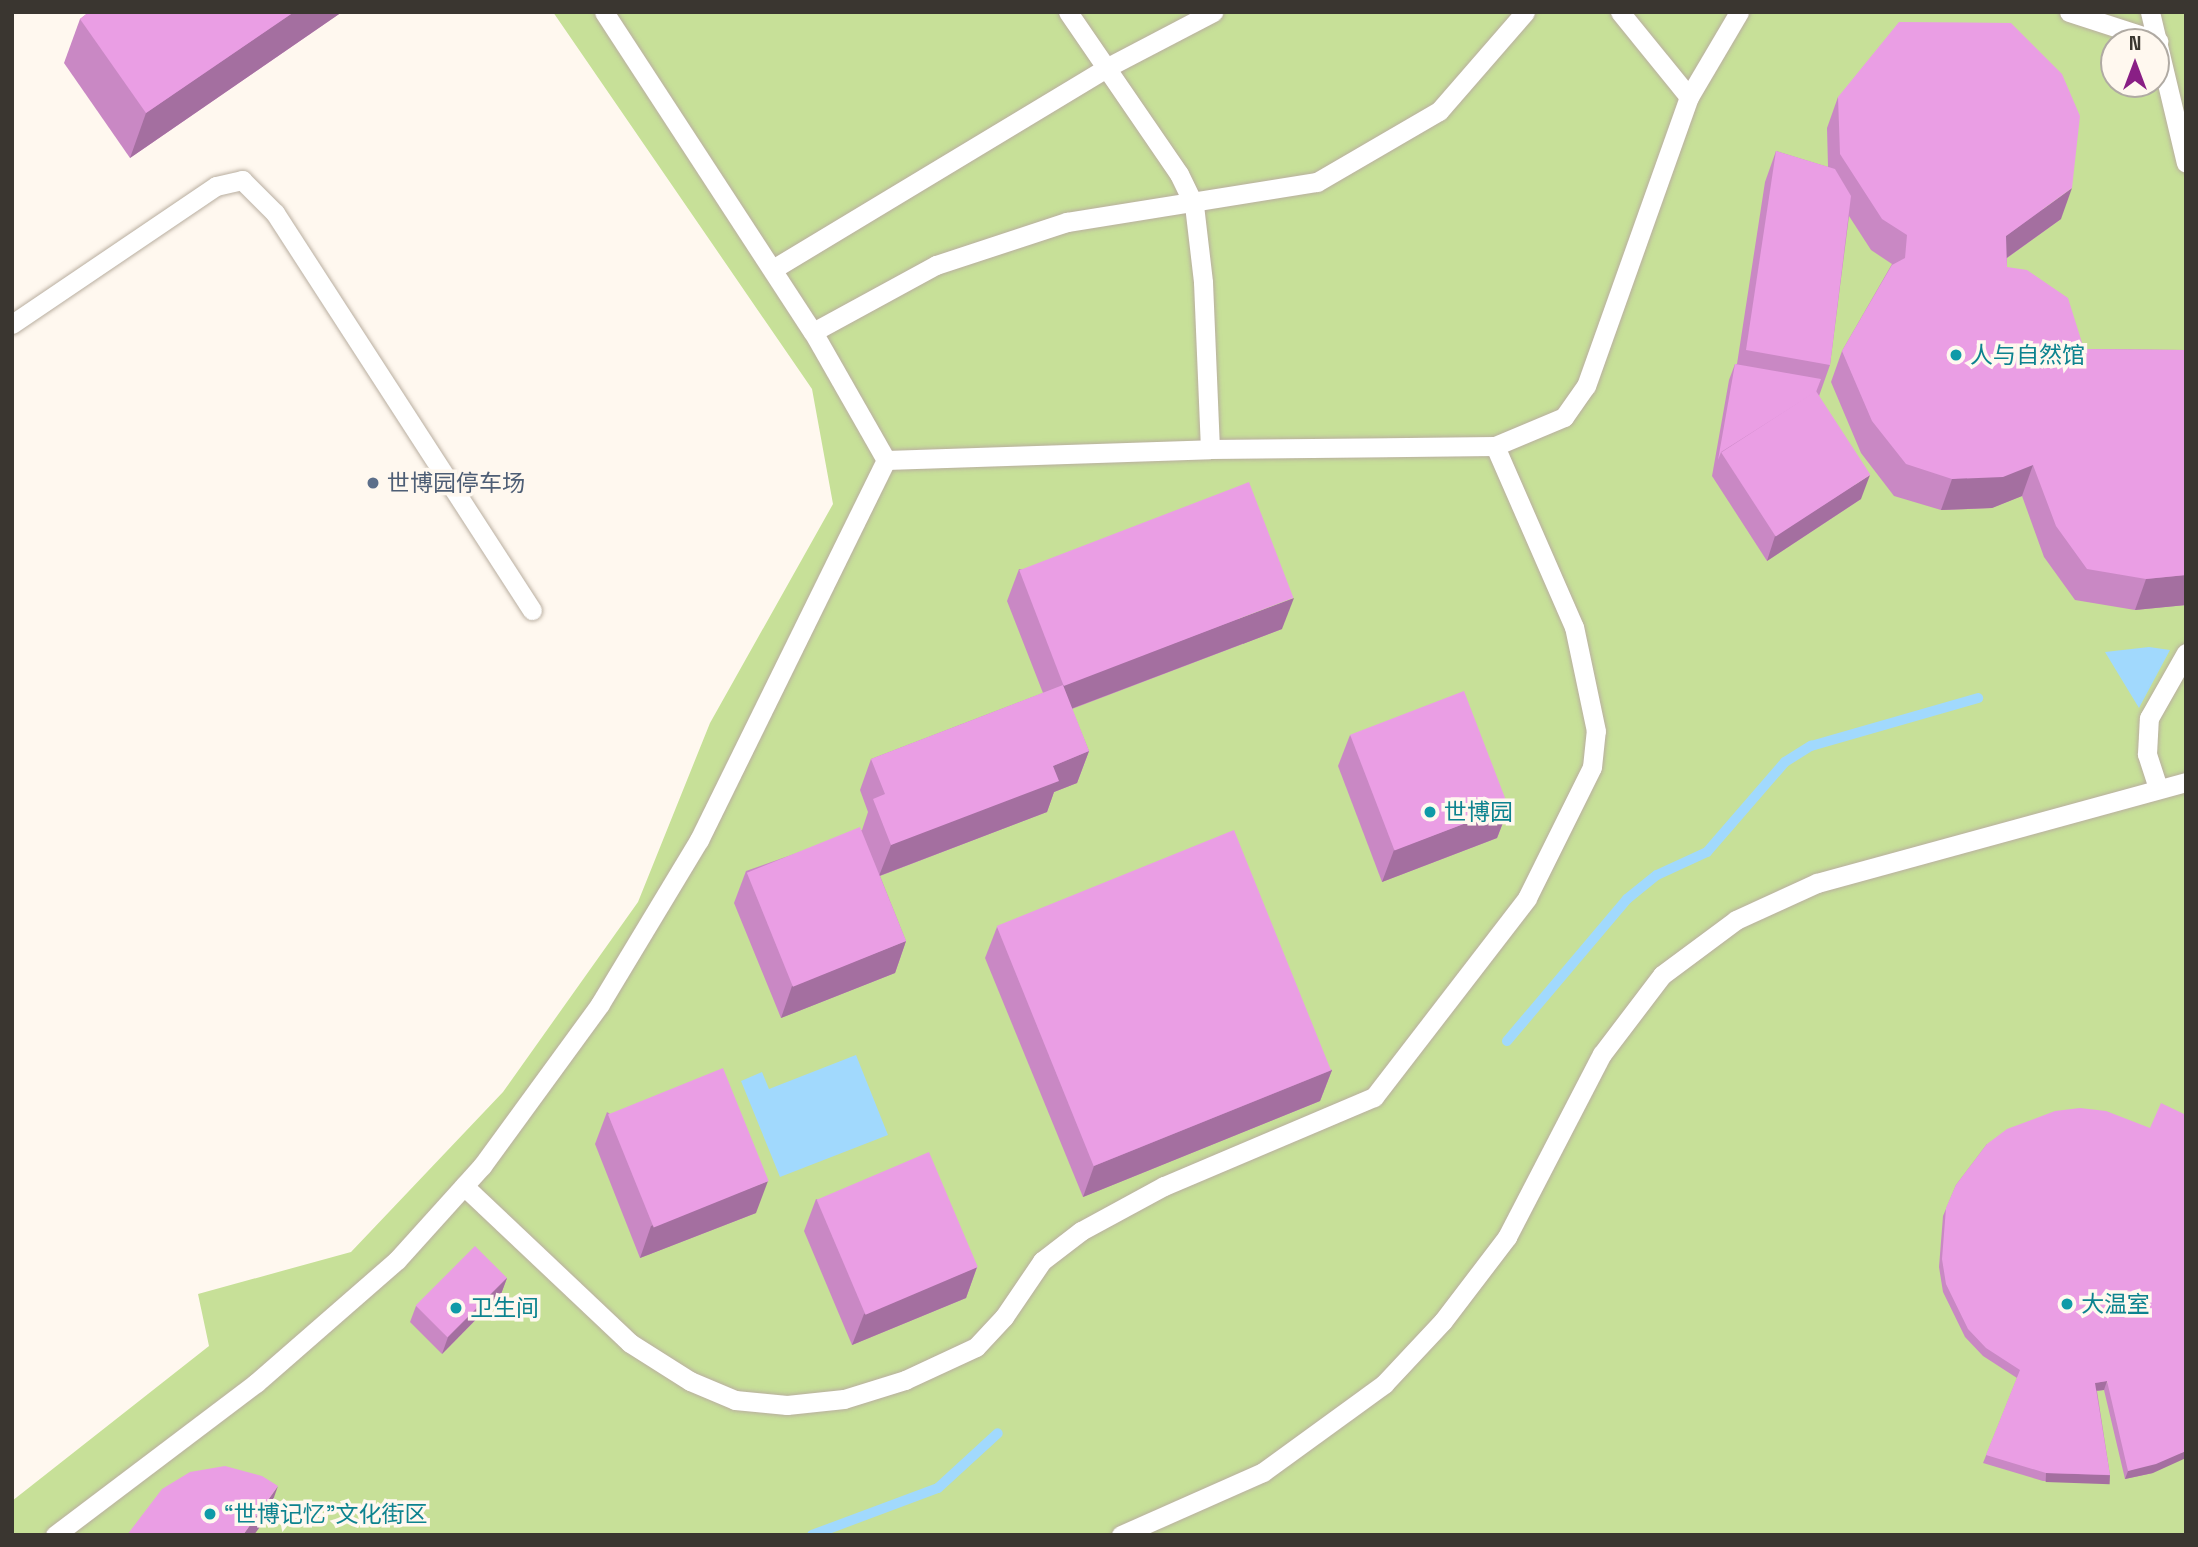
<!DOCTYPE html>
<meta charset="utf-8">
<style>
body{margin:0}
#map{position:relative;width:2198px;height:1547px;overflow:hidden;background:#fff8ef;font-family:"Space Grotesk","Noto Sans SC",sans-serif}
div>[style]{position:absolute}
.green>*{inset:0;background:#c7e098}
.water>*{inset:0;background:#a1d9fd}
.stream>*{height:10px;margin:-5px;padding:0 5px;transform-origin:5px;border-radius:5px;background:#a1d9fd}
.roads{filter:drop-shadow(0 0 2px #b9aea0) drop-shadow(0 0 2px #b9aea0)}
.service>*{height:19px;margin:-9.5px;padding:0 9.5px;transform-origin:9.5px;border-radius:9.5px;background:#fff}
.wall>*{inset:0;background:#c988c4}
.shaded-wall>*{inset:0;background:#a46fa0;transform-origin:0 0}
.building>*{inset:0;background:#ea9ee4;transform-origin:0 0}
.dots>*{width:19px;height:19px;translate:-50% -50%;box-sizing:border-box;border:4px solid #fff8ef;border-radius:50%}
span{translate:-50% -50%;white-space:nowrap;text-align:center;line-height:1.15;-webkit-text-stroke:7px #fff8ef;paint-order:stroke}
.culture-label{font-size:23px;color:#0d838f}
.left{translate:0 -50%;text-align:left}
.service-label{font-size:23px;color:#4e5e75}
.frame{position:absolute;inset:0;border:14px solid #3a3630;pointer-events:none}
.north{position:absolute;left:2100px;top:28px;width:70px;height:70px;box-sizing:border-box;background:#fff8ef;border:2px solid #b0aaa3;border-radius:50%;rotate:0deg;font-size:19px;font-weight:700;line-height:28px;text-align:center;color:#3a3630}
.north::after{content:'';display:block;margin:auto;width:24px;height:32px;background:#891f85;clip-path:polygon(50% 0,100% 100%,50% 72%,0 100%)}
</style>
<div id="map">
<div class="green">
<i style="clip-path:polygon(evenodd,553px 12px,2186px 12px,2186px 1535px,12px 1535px,12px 1501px,209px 1346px,198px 1294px,351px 1252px,503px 1092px,638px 902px,710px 723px,833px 504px,812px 389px,553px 12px,2114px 42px,2156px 42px,2156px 84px,2114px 84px,2114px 42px)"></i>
</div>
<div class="water">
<i style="clip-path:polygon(2149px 647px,2170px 650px,2139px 708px,2105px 652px)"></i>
<i style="clip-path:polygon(856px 1055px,888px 1135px,780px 1177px,741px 1081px,762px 1072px,769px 1089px)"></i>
</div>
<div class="stream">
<i style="left:1507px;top:1041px;width:186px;rotate:-49.8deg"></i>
<i style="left:1627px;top:899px;width:38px;rotate:-39deg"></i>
<i style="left:1657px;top:875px;width:55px;rotate:-24.7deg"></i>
<i style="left:1707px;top:852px;width:119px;rotate:-49.1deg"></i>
<i style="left:1785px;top:762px;width:31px;rotate:-32deg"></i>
<i style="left:1811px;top:746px;width:174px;rotate:-16deg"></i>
<i style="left:812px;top:1535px;width:134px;rotate:-20.5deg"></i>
<i style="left:938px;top:1488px;width:81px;rotate:-42.5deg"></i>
</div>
<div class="roads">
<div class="service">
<i style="left:604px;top:12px;width:382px;rotate:56.9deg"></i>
<i style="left:813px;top:332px;width:147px;rotate:60.3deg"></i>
<i style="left:1068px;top:12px;width:196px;rotate:55.6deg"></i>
<i style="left:1179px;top:174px;width:34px;rotate:64deg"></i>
<i style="left:1194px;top:205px;width:78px;rotate:83.3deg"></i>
<i style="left:1203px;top:282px;width:167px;rotate:87.6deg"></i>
<i style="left:1620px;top:12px;width:109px;rotate:50.9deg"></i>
<i style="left:2069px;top:12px;width:94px;rotate:18deg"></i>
<i style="left:2150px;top:12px;width:155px;rotate:76.6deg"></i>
<i style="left:773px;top:269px;width:389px;rotate:-31.1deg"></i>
<i style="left:1106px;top:68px;width:121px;rotate:-27.6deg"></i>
<i style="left:12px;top:324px;width:246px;rotate:-34.1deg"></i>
<i style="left:216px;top:186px;width:27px;rotate:-13deg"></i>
<i style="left:242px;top:180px;width:47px;rotate:45deg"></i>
<i style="left:275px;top:213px;width:473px;rotate:57.1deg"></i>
<i style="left:813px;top:332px;width:140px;rotate:-28.6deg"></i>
<i style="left:936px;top:265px;width:138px;rotate:-18.2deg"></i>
<i style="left:1067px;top:222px;width:253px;rotate:-9.1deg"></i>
<i style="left:1317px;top:182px;width:141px;rotate:-30.2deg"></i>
<i style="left:1439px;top:111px;width:131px;rotate:-49deg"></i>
<i style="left:886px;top:460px;width:324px;rotate:-1.9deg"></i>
<i style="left:1210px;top:449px;width:285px;rotate:-0.6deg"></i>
<i style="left:2158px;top:788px;width:36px;rotate:-108deg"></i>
<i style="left:2147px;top:754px;width:36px;rotate:-87deg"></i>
<i style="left:2149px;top:718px;width:75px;rotate:-60.4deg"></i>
<i style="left:464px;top:1186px;width:228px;rotate:43.4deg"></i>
<i style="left:630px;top:1343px;width:71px;rotate:32.3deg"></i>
<i style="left:690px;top:1381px;width:49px;rotate:22.9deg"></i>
<i style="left:735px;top:1400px;width:52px;rotate:5.5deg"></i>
<i style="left:787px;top:1405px;width:57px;rotate:-6deg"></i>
<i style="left:844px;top:1399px;width:64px;rotate:-17.3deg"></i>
<i style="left:905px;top:1380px;width:78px;rotate:-24.9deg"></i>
<i style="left:976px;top:1347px;width:41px;rotate:-47deg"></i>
<i style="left:1004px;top:1317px;width:68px;rotate:-55.8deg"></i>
<i style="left:1042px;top:1261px;width:49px;rotate:-37.6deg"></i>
<i style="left:1081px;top:1231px;width:94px;rotate:-28.5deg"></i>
<i style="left:1164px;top:1186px;width:228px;rotate:-23deg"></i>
<i style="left:1374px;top:1097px;width:251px;rotate:-52.4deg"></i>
<i style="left:1527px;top:898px;width:146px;rotate:-63.6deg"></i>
<i style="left:1592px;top:767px;width:36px;rotate:-84deg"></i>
<i style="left:1596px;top:731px;width:106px;rotate:-101.9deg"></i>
<i style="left:1574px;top:627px;width:197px;rotate:-113.6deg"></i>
<i style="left:1495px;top:446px;width:75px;rotate:-22.8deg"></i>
<i style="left:1564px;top:417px;width:38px;rotate:-55deg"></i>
<i style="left:1586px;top:386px;width:307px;rotate:-70.4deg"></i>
<i style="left:1689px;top:97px;width:99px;rotate:-59.5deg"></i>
<i style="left:55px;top:1535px;width:252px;rotate:-37.1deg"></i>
<i style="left:256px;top:1383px;width:187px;rotate:-41.1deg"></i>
<i style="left:397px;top:1260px;width:127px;rotate:-47.9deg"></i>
<i style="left:482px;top:1166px;width:200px;rotate:-53.9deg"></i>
<i style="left:600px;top:1004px;width:192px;rotate:-58.9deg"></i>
<i style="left:699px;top:840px;width:424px;rotate:-63.8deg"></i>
<i style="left:1121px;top:1535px;width:155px;rotate:-23.9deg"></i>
<i style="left:1263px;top:1472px;width:150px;rotate:-36deg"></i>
<i style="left:1384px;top:1384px;width:86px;rotate:-46.9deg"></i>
<i style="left:1443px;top:1321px;width:106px;rotate:-52.7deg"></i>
<i style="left:1507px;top:1237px;width:206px;rotate:-62.6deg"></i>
<i style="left:1602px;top:1054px;width:99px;rotate:-52.8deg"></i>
<i style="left:1662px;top:975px;width:92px;rotate:-36.6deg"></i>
<i style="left:1736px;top:920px;width:89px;rotate:-24.6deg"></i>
<i style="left:1817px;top:883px;width:383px;rotate:-15.3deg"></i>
</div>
</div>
<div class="wall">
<i style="clip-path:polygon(89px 12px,342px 12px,130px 158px,64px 63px,80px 19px)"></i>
<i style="clip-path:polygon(1838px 97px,2061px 219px,2007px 258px,2007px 267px,2084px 349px,2186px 350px,2186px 605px,2135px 610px,2075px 600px,2044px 557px,2022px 496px,1992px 508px,1941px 510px,1894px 496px,1861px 453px,1831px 382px,1842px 351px,1892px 264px,1871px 250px,1849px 216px,1830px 365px,1819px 396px,1861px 499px,1767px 561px,1712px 476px,1729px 380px,1735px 364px,1737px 364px,1765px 182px,1776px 151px,1828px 167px,1827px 128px)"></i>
<i style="clip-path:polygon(1019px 569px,1282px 629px,1072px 709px,1089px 751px,1077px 783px,1054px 792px,1047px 812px,880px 876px,906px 941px,895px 973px,781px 1018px,734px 903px,746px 871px,862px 830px,868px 812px,860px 790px,871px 759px,1043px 693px,1007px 601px)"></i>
<i style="clip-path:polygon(1350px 735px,1509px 807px,1497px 838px,1382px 882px,1338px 766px)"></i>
<i style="clip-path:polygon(997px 927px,1332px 1070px,1320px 1101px,1083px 1197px,985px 958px)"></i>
<i style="clip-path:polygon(607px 1112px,756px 1213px,640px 1258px,595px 1144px)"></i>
<i style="clip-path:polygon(1987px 1144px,2153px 1473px,2125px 1479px,2104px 1390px,2097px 1391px,2110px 1475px,2107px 1483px,2043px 1481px,1983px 1463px,2017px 1378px,1983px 1356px,1965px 1337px,1943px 1292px,1939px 1267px,1943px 1216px,1956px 1185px)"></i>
<i style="clip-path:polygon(816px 1199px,977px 1267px,966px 1298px,852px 1345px,804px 1231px)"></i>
<i style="clip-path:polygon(507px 1278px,501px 1294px,442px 1354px,410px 1322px,416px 1306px)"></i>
</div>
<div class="shaded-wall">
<i style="clip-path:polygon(294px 12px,342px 12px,130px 158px,146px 113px)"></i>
<i style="clip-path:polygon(2072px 188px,2061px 219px,1994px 267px,2006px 236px)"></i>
<i style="clip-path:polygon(2033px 465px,2022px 496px,1992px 508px,1941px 510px,1952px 479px)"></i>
<i style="clip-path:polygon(1870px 475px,1861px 499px,1767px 561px,1775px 536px)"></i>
<i style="clip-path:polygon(2186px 575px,2186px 605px,2135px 610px,2146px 579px)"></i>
<i style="clip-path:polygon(1294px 598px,1282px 629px,1052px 716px,1063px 685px)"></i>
<i style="clip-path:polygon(1089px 751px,1077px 783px,1054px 792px,1047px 812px,879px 876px,891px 845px,1053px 766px)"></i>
<i style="clip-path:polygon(1509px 807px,1497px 838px,1382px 882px,1394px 850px)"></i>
<i style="clip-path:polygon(906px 941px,895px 973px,781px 1018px,792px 986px)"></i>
<i style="clip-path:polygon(1332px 1070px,1320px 1101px,1083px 1197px,1094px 1166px)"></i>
<i style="clip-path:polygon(768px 1181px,756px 1213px,640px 1258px,651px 1226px)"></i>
<i style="clip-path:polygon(977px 1267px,966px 1298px,852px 1345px,864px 1314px)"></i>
<i style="clip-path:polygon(507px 1278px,501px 1294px,442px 1354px,448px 1337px)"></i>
<i style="clip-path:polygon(2107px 1381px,2104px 1390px,2092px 1391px,2095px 1383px)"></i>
<i style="clip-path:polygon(2186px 1451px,2186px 1458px,2153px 1473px,2125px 1479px,2128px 1471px)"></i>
<i style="left:2046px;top:1473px;width:64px;height:9px;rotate:2deg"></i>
<i style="clip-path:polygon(278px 1486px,267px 1517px,254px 1535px,243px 1535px)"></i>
</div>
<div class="building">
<i style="clip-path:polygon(89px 12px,294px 12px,146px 113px,80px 19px)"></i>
<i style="clip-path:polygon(1899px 22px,2011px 23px,2062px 74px,2080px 116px,2072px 188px,2006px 236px,2007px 267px,2027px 270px,2068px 298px,2084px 349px,2186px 350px,2186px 575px,2146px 579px,2087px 569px,2056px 526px,2033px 465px,2003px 477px,1952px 479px,1906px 464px,1872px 421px,1842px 351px,1892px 265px,1905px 258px,1907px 235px,1882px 219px,1840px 154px,1838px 97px)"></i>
<i style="clip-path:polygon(1776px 151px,1835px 169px,1851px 196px,1830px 365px,1746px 350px)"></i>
<i style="clip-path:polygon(1735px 364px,1821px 379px,1816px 392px,1721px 452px,1718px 460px)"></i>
<i style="left:1816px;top:391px;width:100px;height:113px;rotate:57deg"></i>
<i style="left:1249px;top:482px;width:124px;height:246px;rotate:69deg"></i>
<i style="clip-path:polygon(1063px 685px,1089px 751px,1053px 766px,1059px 781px,891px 845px,873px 799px,885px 794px,871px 759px)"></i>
<i style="left:1464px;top:691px;width:124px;height:122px;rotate:69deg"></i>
<i style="left:860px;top:827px;width:123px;height:122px;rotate:68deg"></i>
<i style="left:1234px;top:830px;width:259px;height:256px;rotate:68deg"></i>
<i style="left:723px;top:1068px;width:122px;height:124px;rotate:68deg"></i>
<i style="clip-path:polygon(2161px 1103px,2186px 1115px,2186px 1451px,2156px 1464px,2128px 1471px,2107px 1381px,2095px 1383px,2110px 1475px,2046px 1473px,1986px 1455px,2020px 1370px,1986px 1348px,1968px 1329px,1946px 1284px,1942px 1259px,1946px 1208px,1956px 1185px,1987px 1144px,2007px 1129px,2055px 1111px,2080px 1108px,2106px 1111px,2150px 1128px)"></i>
<i style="left:929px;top:1152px;width:125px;height:122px;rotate:67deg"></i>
<i style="left:475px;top:1246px;width:45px;height:84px;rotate:45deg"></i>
<i style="clip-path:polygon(225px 1466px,262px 1476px,278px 1486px,243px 1535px,127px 1535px,162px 1489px,190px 1472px)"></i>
</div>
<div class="dots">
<i style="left:1956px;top:355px;background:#0f9aa8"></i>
<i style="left:373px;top:483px;background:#5c6f8a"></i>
<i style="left:1430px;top:812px;background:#0f9aa8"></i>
<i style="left:2067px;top:1304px;background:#0f9aa8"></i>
<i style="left:456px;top:1308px;background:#0f9aa8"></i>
<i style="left:210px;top:1514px;background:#0f9aa8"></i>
</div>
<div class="culture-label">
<span class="left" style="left:1970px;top:355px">人与自然馆</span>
<span class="left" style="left:1444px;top:812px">世博园</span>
<span class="left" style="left:2081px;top:1304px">大温室</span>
<span class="left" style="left:470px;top:1308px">卫生间</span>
<span class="left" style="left:224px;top:1514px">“世博记忆”文化街区</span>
</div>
<div class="service-label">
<span class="left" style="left:387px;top:483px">世博园停车场</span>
</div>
<div class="frame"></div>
<div class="north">N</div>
</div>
